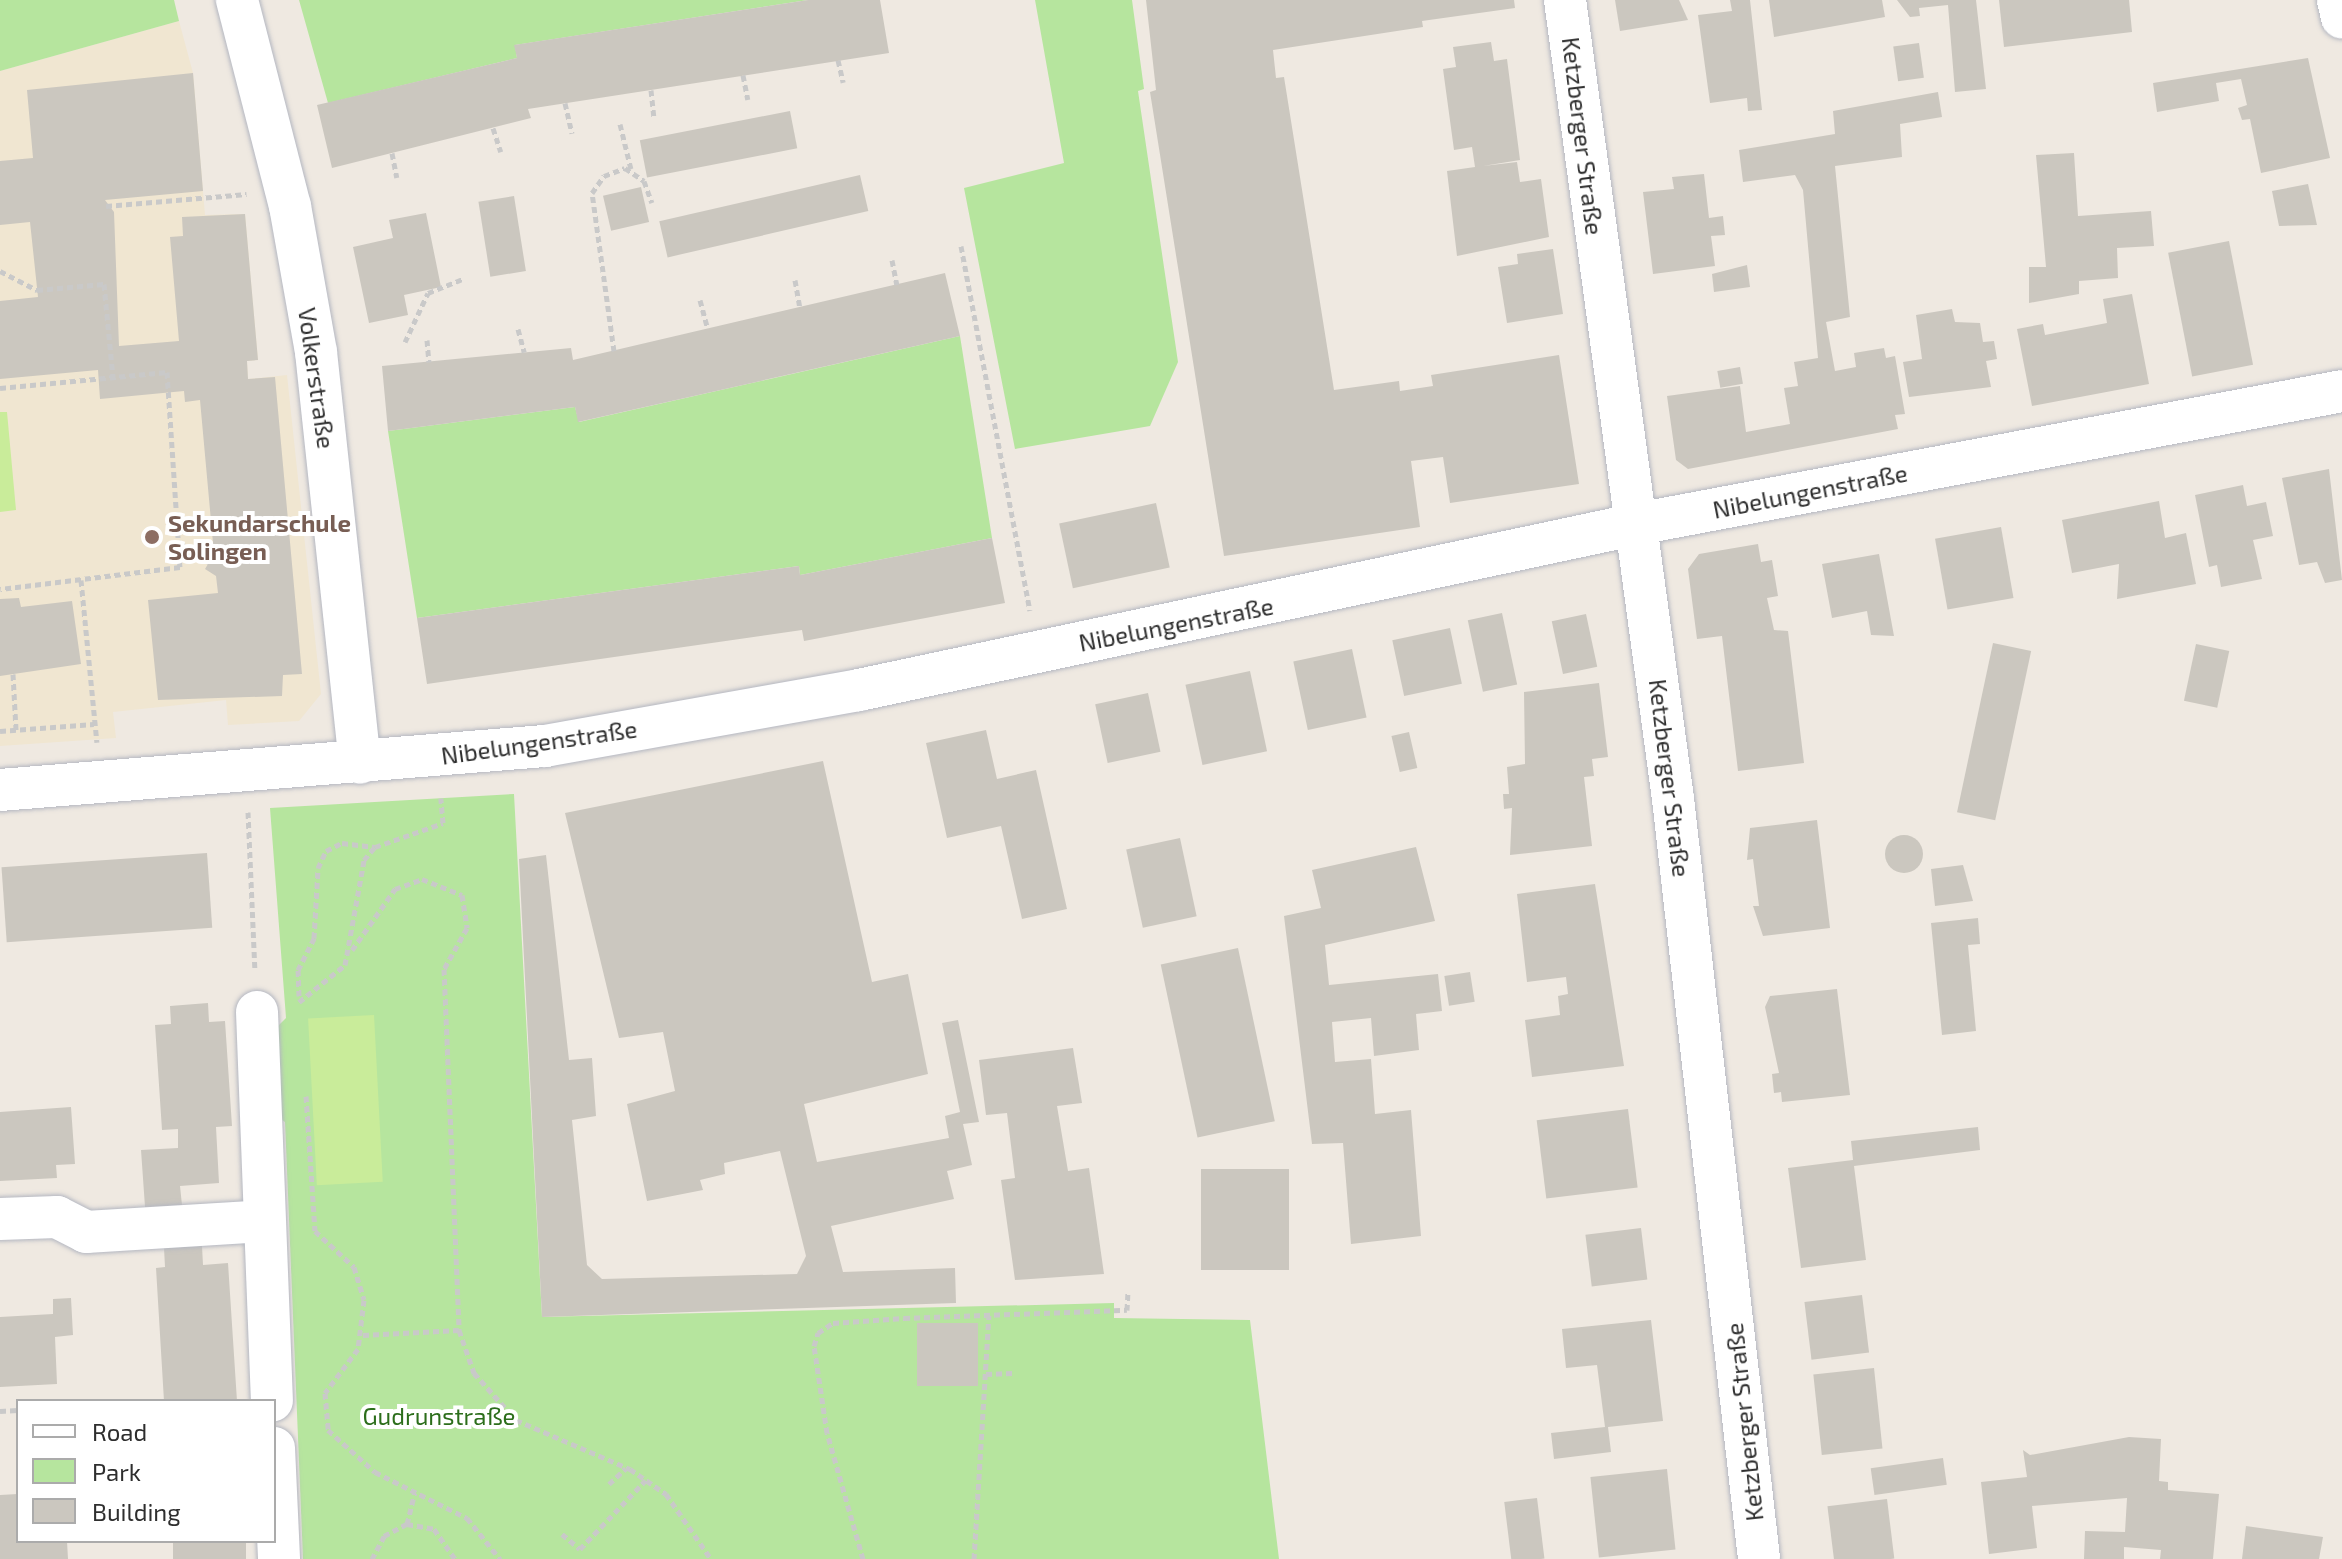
<!DOCTYPE html>
<meta charset="utf-8">
<style>
body{margin:0}
#map{position:relative;width:2342px;height:1559px;overflow:hidden;background:#efe9e1;font-family:"Exo 2",sans-serif}
div>[style]{position:absolute}
.education>*{inset:0;background:#f0e6d1}
.green>*{inset:0;background:#b6e59e}
.pitch>*{inset:0;background:#c9ec9a;transform-origin:0 0}
.building>*{inset:0;background:#cbc7bf;transform-origin:0 0}
.round{border-radius:50%}
.path>*{height:5px;margin-top:-2.5px;transform-origin:0;background:repeating-linear-gradient(90deg,#c9c9c9 0 6px,transparent 0 10px)}
.roads{filter:drop-shadow(0 0 2px #b4b7c1) drop-shadow(0 0 2px #b4b7c1)}
.minor>*{height:42px;margin:-21px;padding:0 21px;transform-origin:21px;border-radius:21px;background:#fff}
.dots>*{width:22px;height:22px;translate:-50% -50%;box-sizing:border-box;border:4px solid #fff;border-radius:50%}
span{translate:-50% -50%;white-space:nowrap;text-align:center;line-height:1.15;-webkit-text-stroke:8px #fff;paint-order:stroke}
.street-label{font-size:24px;color:#2e2e2e}
.education-label{font-size:24px;color:#785e54;font-weight:700}
.left{translate:0 -50%;text-align:left}
.park-label{font-size:24px;color:#2c6e1b}
.legend{position:absolute;left:16px;top:1399px;width:260px;height:144px;box-sizing:border-box;background:#fff;border:2px solid #ababab;margin:0;padding:10px 14px;list-style:none;font-size:24px;color:#2e2e2e}
.legend li{display:flex;align-items:center;gap:16px;height:40px}
.legend b{width:40px;border:2px solid #ababab}
</style>
<div id="map">
<div class="education">
<i style="clip-path:polygon(179px 21px,193px 73px,205px 215px,245px 214px,258px 360px,247px 361px,248px 379px,287px 375px,321px 694px,299px 721px,228px 725px,226px 700px,113px 712px,116px 738px,0 746px,0 71px)"></i>
</div>
<div class="green">
<i style="clip-path:polygon(0 0,174px 0,179px 21px,0 71px)"></i>
<i style="clip-path:polygon(299px 0,808px 0,515px 45px,517px 58px,328px 103px)"></i>
<i style="clip-path:polygon(1035px 0,1132px 0,1144px 89px,1138px 91px,1178px 362px,1150px 426px,1015px 449px,964px 188px,1064px 163px)"></i>
<i style="clip-path:polygon(960px 336px,992px 538px,800px 575px,799px 566px,417px 618px,388px 431px,575px 407px,579px 422px)"></i>
<i style="clip-path:polygon(514px 794px,542px 1317px,1114px 1303px,1114px 1318px,1250px 1320px,1279px 1559px,303px 1559px,285px 1122px,271px 1112px,267px 1037px,286px 1018px,270px 808px)"></i>
</div>
<div class="pitch">
<i style="clip-path:polygon(0 412px,7px 412px,16px 510px,0 512px)"></i>
<i style="left:374px;top:1015px;width:167px;height:66px;rotate:87deg"></i>
</div>
<div class="building">
<i style="clip-path:polygon(808px 0,880px 0,889px 53px,528px 109px,531px 118px,332px 168px,317px 105px,517px 58px,514px 45px)"></i>
<i style="clip-path:polygon(1146px 0,1514px 0,1515px 8px,1422px 21px,1423px 27px,1273px 50px,1276px 78px,1284px 77px,1334px 390px,1399px 381px,1400px 391px,1433px 386px,1431px 375px,1559px 355px,1579px 484px,1450px 503px,1443px 457px,1411px 461px,1420px 527px,1224px 556px,1150px 92px,1156px 90px)"></i>
<i style="clip-path:polygon(1615px 0,1679px 0,1688px 20px,1620px 31px)"></i>
<i style="clip-path:polygon(1730px 0,1750px 0,1762px 110px,1748px 111px,1747px 98px,1710px 103px,1698px 15px,1732px 11px)"></i>
<i style="clip-path:polygon(1769px 0,1882px 0,1885px 17px,1774px 37px)"></i>
<i style="clip-path:polygon(1897px 0,1976px 0,1986px 89px,1955px 92px,1948px 5px,1919px 8px,1920px 16px,1910px 17px)"></i>
<i style="clip-path:polygon(1999px 0,2129px 0,2132px 32px,2004px 47px)"></i>
<i style="clip-path:polygon(1491px 42px,1494px 61px,1507px 59px,1520px 160px,1483px 166px,1517px 162px,1520px 182px,1541px 179px,1549px 237px,1457px 256px,1447px 171px,1475px 167px,1472px 147px,1454px 150px,1443px 69px,1456px 67px,1453px 47px)"></i>
<i style="left:1919px;top:43px;width:35px;height:26px;rotate:82deg"></i>
<i style="clip-path:polygon(2308px 58px,2330px 158px,2261px 173px,2250px 119px,2242px 120px,2238px 108px,2247px 105px,2241px 79px,2216px 83px,2219px 101px,2157px 112px,2153px 83px)"></i>
<i style="clip-path:polygon(193px 73px,203px 191px,105px 200px,114px 212px,119px 346px,179px 341px,170px 237px,183px 236px,182px 217px,245px 214px,258px 360px,247px 361px,248px 379px,275px 377px,302px 674px,283px 675px,282px 696px,158px 700px,148px 600px,218px 593px,216px 576px,205px 569px,214px 554px,200px 400px,185px 402px,184px 391px,100px 399px,98px 370px,0 379px,0 301px,38px 297px,30px 222px,0 225px,0 161px,33px 158px,27px 90px)"></i>
<i style="clip-path:polygon(1938px 92px,1942px 117px,1900px 124px,1902px 157px,1835px 166px,1850px 317px,1826px 322px,1835px 371px,1856px 367px,1854px 353px,1884px 348px,1886px 358px,1895px 356px,1905px 414px,1895px 415px,1898px 429px,1688px 469px,1676px 460px,1667px 396px,1740px 386px,1746px 432px,1790px 424px,1784px 388px,1798px 386px,1794px 362px,1818px 358px,1803px 190px,1795px 175px,1743px 182px,1739px 150px,1835px 134px,1833px 111px)"></i>
<i style="left:790px;top:111px;width:38px;height:153px;rotate:79deg"></i>
<i style="clip-path:polygon(2074px 153px,2078px 216px,2151px 211px,2154px 246px,2117px 248px,2118px 278px,2079px 281px,2079px 294px,2029px 303px,2029px 267px,2046px 267px,2036px 155px)"></i>
<i style="clip-path:polygon(1704px 174px,1709px 218px,1723px 216px,1725px 235px,1711px 236px,1715px 266px,1653px 274px,1643px 192px,1674px 189px,1672px 177px)"></i>
<i style="left:860px;top:175px;width:37px;height:206px;rotate:77deg"></i>
<i style="clip-path:polygon(2308px 184px,2317px 225px,2279px 226px,2272px 191px)"></i>
<i style="left:641px;top:187px;width:36px;height:39px;rotate:77deg"></i>
<i style="left:514px;top:196px;width:76px;height:36px;rotate:81deg"></i>
<i style="clip-path:polygon(426px 213px,441px 287px,404px 295px,408px 315px,369px 323px,353px 247px,393px 238px,389px 220px)"></i>
<i style="left:2229px;top:241px;width:126px;height:62px;rotate:79deg"></i>
<i style="clip-path:polygon(1553px 249px,1563px 314px,1507px 323px,1498px 267px,1518px 264px,1517px 254px)"></i>
<i style="clip-path:polygon(1747px 265px,1750px 287px,1714px 292px,1712px 274px)"></i>
<i style="clip-path:polygon(945px 273px,960px 336px,578px 422px,575px 407px,388px 431px,382px 366px,571px 348px,573px 360px)"></i>
<i style="clip-path:polygon(2132px 294px,2149px 384px,2032px 406px,2017px 329px,2043px 324px,2045px 335px,2107px 323px,2103px 299px)"></i>
<i style="clip-path:polygon(1952px 309px,1955px 322px,1980px 323px,1983px 342px,1994px 341px,1997px 359px,1986px 361px,1991px 387px,1909px 397px,1903px 362px,1922px 359px,1916px 315px)"></i>
<i style="left:1740px;top:367px;width:17px;height:23px;rotate:80deg"></i>
<i style="clip-path:polygon(2329px 469px,2342px 580px,2325px 583px,2317px 562px,2299px 565px,2282px 478px)"></i>
<i style="clip-path:polygon(2243px 485px,2247px 506px,2266px 502px,2273px 536px,2253px 540px,2262px 579px,2221px 587px,2217px 565px,2209px 567px,2195px 495px)"></i>
<i style="clip-path:polygon(2159px 501px,2165px 538px,2186px 533px,2196px 584px,2117px 599px,2119px 564px,2072px 573px,2062px 520px)"></i>
<i style="left:1156px;top:503px;width:66px;height:99px;rotate:78deg"></i>
<i style="left:2001px;top:527px;width:72px;height:67px;rotate:80deg"></i>
<i style="clip-path:polygon(992px 538px,1005px 603px,804px 641px,802px 630px,427px 684px,417px 618px,799px 566px,800px 575px)"></i>
<i style="clip-path:polygon(1758px 544px,1761px 562px,1772px 560px,1778px 596px,1767px 598px,1774px 630px,1788px 631px,1804px 763px,1738px 771px,1722px 636px,1697px 639px,1688px 569px,1699px 554px)"></i>
<i style="clip-path:polygon(1879px 554px,1894px 636px,1871px 635px,1867px 611px,1832px 618px,1822px 564px)"></i>
<i style="clip-path:polygon(19px 598px,21px 607px,72px 601px,81px 664px,0 676px,0 599px)"></i>
<i style="left:1502px;top:613px;width:73px;height:35px;rotate:78deg"></i>
<i style="left:1586px;top:614px;width:54px;height:35px;rotate:78deg"></i>
<i style="left:1450px;top:628px;width:57px;height:59px;rotate:78deg"></i>
<i style="left:1993px;top:643px;width:39px;height:173px;rotate:12deg"></i>
<i style="left:2196px;top:644px;width:34px;height:58px;rotate:12deg"></i>
<i style="left:1352px;top:649px;width:70px;height:60px;rotate:78deg"></i>
<i style="left:1250px;top:671px;width:82px;height:66px;rotate:78deg"></i>
<i style="clip-path:polygon(1599px 683px,1608px 757px,1592px 759px,1594px 776px,1584px 777px,1592px 846px,1510px 855px,1512px 808px,1504px 809px,1503px 794px,1509px 794px,1507px 767px,1525px 764px,1524px 692px)"></i>
<i style="left:1148px;top:693px;width:60px;height:54px;rotate:78deg"></i>
<i style="clip-path:polygon(986px 730px,997px 779px,1036px 770px,1067px 909px,1022px 919px,1001px 826px,947px 838px,926px 743px)"></i>
<i style="left:1409px;top:732px;width:37px;height:18px;rotate:77deg"></i>
<i style="clip-path:polygon(823px 761px,872px 982px,908px 974px,928px 1074px,804px 1104px,817px 1162px,949px 1138px,945px 1116px,960px 1112px,942px 1023px,958px 1020px,979px 1122px,963px 1124px,972px 1165px,947px 1171px,954px 1199px,831px 1226px,843px 1272px,955px 1268px,956px 1303px,542px 1317px,519px 859px,546px 855px,569px 1060px,592px 1058px,596px 1116px,572px 1120px,587px 1265px,602px 1279px,797px 1274px,806px 1256px,780px 1151px,724px 1163px,725px 1174px,700px 1180px,703px 1190px,647px 1201px,627px 1104px,675px 1091px,663px 1032px,619px 1038px,565px 813px)"></i>
<i style="clip-path:polygon(1817px 820px,1830px 928px,1763px 936px,1753px 906px,1759px 906px,1753px 859px,1747px 860px,1750px 828px)"></i>
<i class="round" style="left:1885px;top:835px;width:38px;height:38px"></i>
<i style="left:1180px;top:838px;width:80px;height:55px;rotate:78deg"></i>
<i style="clip-path:polygon(1416px 847px,1435px 921px,1325px 945px,1329px 985px,1438px 974px,1442px 1011px,1416px 1014px,1419px 1050px,1374px 1056px,1371px 1018px,1332px 1022px,1335px 1062px,1371px 1059px,1375px 1114px,1411px 1110px,1421px 1236px,1351px 1244px,1343px 1143px,1312px 1144px,1284px 916px,1321px 908px,1312px 870px)"></i>
<i style="left:207px;top:853px;width:75px;height:206px;rotate:86deg"></i>
<i style="clip-path:polygon(1963px 865px,1973px 901px,1935px 906px,1931px 869px)"></i>
<i style="clip-path:polygon(1595px 884px,1624px 1066px,1532px 1077px,1525px 1020px,1560px 1015px,1558px 996px,1568px 994px,1566px 977px,1527px 982px,1517px 894px)"></i>
<i style="clip-path:polygon(1978px 918px,1980px 944px,1968px 945px,1976px 1031px,1942px 1035px,1931px 923px)"></i>
<i style="left:1238px;top:948px;width:177px;height:79px;rotate:78deg"></i>
<i style="left:1470px;top:972px;width:30px;height:26px;rotate:81deg"></i>
<i style="clip-path:polygon(1837px 989px,1850px 1095px,1782px 1102px,1781px 1092px,1774px 1093px,1772px 1074px,1779px 1073px,1765px 1007px,1770px 996px)"></i>
<i style="clip-path:polygon(208px 1003px,209px 1022px,225px 1021px,232px 1126px,216px 1127px,219px 1183px,180px 1186px,182px 1205px,145px 1207px,141px 1150px,178px 1148px,178px 1129px,162px 1130px,155px 1025px,171px 1024px,170px 1006px)"></i>
<i style="clip-path:polygon(1073px 1048px,1082px 1103px,1057px 1106px,1068px 1171px,1089px 1168px,1104px 1274px,1015px 1280px,1001px 1180px,1015px 1178px,1007px 1113px,986px 1115px,979px 1060px)"></i>
<i style="clip-path:polygon(71px 1107px,75px 1164px,56px 1165px,57px 1178px,0 1181px,0 1112px)"></i>
<i style="left:1628px;top:1109px;width:79px;height:92px;rotate:83deg"></i>
<i style="clip-path:polygon(1978px 1127px,1980px 1150px,1854px 1166px,1866px 1260px,1801px 1268px,1788px 1168px,1853px 1160px,1851px 1141px)"></i>
<i style="left:1201px;top:1169px;width:88px;height:101px"></i>
<i style="left:1641px;top:1228px;width:52px;height:56px;rotate:83deg"></i>
<i style="clip-path:polygon(202px 1246px,203px 1265px,228px 1263px,237px 1401px,164px 1401px,156px 1268px,165px 1267px,164px 1248px)"></i>
<i style="left:1862px;top:1295px;width:58px;height:58px;rotate:83deg"></i>
<i style="clip-path:polygon(71px 1298px,73px 1335px,55px 1337px,57px 1384px,0 1387px,0 1317px,53px 1314px,53px 1299px)"></i>
<i style="clip-path:polygon(1651px 1320px,1663px 1421px,1608px 1427px,1611px 1452px,1554px 1459px,1551px 1433px,1605px 1427px,1597px 1365px,1566px 1368px,1562px 1329px)"></i>
<i style="left:978px;top:1323px;width:63px;height:61px;rotate:90deg"></i>
<i style="left:1874px;top:1368px;width:81px;height:61px;rotate:84deg"></i>
<i style="clip-path:polygon(2129px 1437px,2161px 1439px,2159px 1481px,2168px 1482px,2168px 1490px,2219px 1494px,2213px 1559px,2160px 1559px,2161px 1550px,2124px 1547px,2124px 1559px,2084px 1559px,2085px 1531px,2125px 1532px,2127px 1498px,2032px 1506px,2037px 1548px,1989px 1554px,1981px 1482px,2027px 1477px,2023px 1450px,2030px 1455px)"></i>
<i style="left:1943px;top:1458px;width:27px;height:73px;rotate:82deg"></i>
<i style="left:1667px;top:1469px;width:81px;height:77px;rotate:84deg"></i>
<i style="clip-path:polygon(18px 1494px,18px 1541px,67px 1541px,68px 1559px,0 1559px,0 1495px)"></i>
<i style="left:1537px;top:1498px;width:61px;height:33px;rotate:83deg"></i>
<i style="left:1887px;top:1499px;width:60px;height:60px;rotate:83deg"></i>
<i style="clip-path:polygon(2246px 1526px,2323px 1537px,2319px 1559px,2242px 1559px)"></i>
<i style="left:173px;top:1541px;width:73px;height:18px"></i>
</div>
<div class="path">
<i style="left:838px;top:60px;width:23px;rotate:77deg"></i>
<i style="left:743px;top:75px;width:25px;rotate:79deg"></i>
<i style="left:651px;top:90px;width:28px;rotate:84deg"></i>
<i style="left:565px;top:103px;width:31px;rotate:77deg"></i>
<i style="left:620px;top:124px;width:46px;rotate:76.3deg"></i>
<i style="left:493px;top:128px;width:25px;rotate:72deg"></i>
<i style="left:392px;top:153px;width:25px;rotate:79deg"></i>
<i style="left:106px;top:206px;width:141px;rotate:-4.9deg"></i>
<i style="left:961px;top:246px;width:371px;rotate:79.3deg"></i>
<i style="left:892px;top:260px;width:25px;rotate:79deg"></i>
<i style="left:0;top:271px;width:42px;rotate:27.2deg"></i>
<i style="left:37px;top:290px;width:67px;rotate:-5.1deg"></i>
<i style="left:104px;top:284px;width:94px;rotate:84.5deg"></i>
<i style="left:795px;top:280px;width:27px;rotate:80deg"></i>
<i style="left:700px;top:300px;width:30px;rotate:75deg"></i>
<i style="left:518px;top:329px;width:24px;rotate:75deg"></i>
<i style="left:427px;top:340px;width:22px;rotate:85deg"></i>
<i style="left:405px;top:342px;width:54px;rotate:-64.9deg"></i>
<i style="left:428px;top:293px;width:38px;rotate:-22deg"></i>
<i style="left:614px;top:351px;width:160px;rotate:-97.9deg"></i>
<i style="left:592px;top:193px;width:21px;rotate:-55deg"></i>
<i style="left:604px;top:176px;width:22px;rotate:-21deg"></i>
<i style="left:625px;top:168px;width:23px;rotate:34deg"></i>
<i style="left:644px;top:181px;width:23px;rotate:70deg"></i>
<i style="left:0;top:388px;width:168px;rotate:-5.5deg"></i>
<i style="left:167px;top:372px;width:195px;rotate:86.2deg"></i>
<i style="left:180px;top:567px;width:181px;rotate:173deg"></i>
<i style="left:179px;top:542px;width:36px;rotate:34deg"></i>
<i style="left:81px;top:580px;width:163px;rotate:84.4deg"></i>
<i style="left:13px;top:674px;width:56px;rotate:86.9deg"></i>
<i style="left:0;top:731px;width:94px;rotate:-4.3deg"></i>
<i style="left:248px;top:812px;width:158px;rotate:87.5deg"></i>
<i style="left:352px;top:950px;width:75px;rotate:-54.8deg"></i>
<i style="left:395px;top:889px;width:29px;rotate:-20deg"></i>
<i style="left:422px;top:879px;width:43px;rotate:21.8deg"></i>
<i style="left:462px;top:895px;width:33px;rotate:81deg"></i>
<i style="left:467px;top:928px;width:47px;rotate:119.3deg"></i>
<i style="left:444px;top:969px;width:361px;rotate:87.6deg"></i>
<i style="left:459px;top:1330px;width:46px;rotate:70.8deg"></i>
<i style="left:474px;top:1373px;width:63px;rotate:48.2deg"></i>
<i style="left:516px;top:1420px;width:124px;rotate:23.3deg"></i>
<i style="left:630px;top:1469px;width:44px;rotate:34.8deg"></i>
<i style="left:666px;top:1494px;width:79px;rotate:55.3deg"></i>
<i style="left:299px;top:996px;width:26px;rotate:-92deg"></i>
<i style="left:298px;top:970px;width:36px;rotate:-63deg"></i>
<i style="left:314px;top:938px;width:70px;rotate:-86.7deg"></i>
<i style="left:318px;top:868px;width:19px;rotate:-65deg"></i>
<i style="left:326px;top:851px;width:18px;rotate:-27deg"></i>
<i style="left:342px;top:843px;width:33px;rotate:7deg"></i>
<i style="left:299px;top:1002px;width:59px;rotate:-38.8deg"></i>
<i style="left:345px;top:965px;width:107px;rotate:-79.7deg"></i>
<i style="left:364px;top:860px;width:17px;rotate:-50deg"></i>
<i style="left:375px;top:847px;width:72px;rotate:-19.4deg"></i>
<i style="left:443px;top:823px;width:25px;rotate:-95deg"></i>
<i style="left:306px;top:1096px;width:135px;rotate:86.2deg"></i>
<i style="left:315px;top:1231px;width:53px;rotate:42.7deg"></i>
<i style="left:354px;top:1267px;width:34px;rotate:73deg"></i>
<i style="left:364px;top:1300px;width:49px;rotate:97deg"></i>
<i style="left:358px;top:1349px;width:55px;rotate:126.9deg"></i>
<i style="left:325px;top:1393px;width:37px;rotate:85deg"></i>
<i style="left:328px;top:1430px;width:63px;rotate:41.8deg"></i>
<i style="left:375px;top:1472px;width:103px;rotate:26.6deg"></i>
<i style="left:467px;top:1518px;width:53px;rotate:51.2deg"></i>
<i style="left:363px;top:1335px;width:96px;rotate:-3deg"></i>
<i style="left:986px;top:1374px;width:27px;rotate:-2deg"></i>
<i style="left:0;top:1411px;width:18px;rotate:-3deg"></i>
<i style="left:609px;top:1484px;width:23px;rotate:-43deg"></i>
<i style="left:407px;top:1524px;width:32px;rotate:-76deg"></i>
<i style="left:562px;top:1534px;width:23px;rotate:40deg"></i>
<i style="left:580px;top:1549px;width:95px;rotate:-46.3deg"></i>
<i style="left:372px;top:1559px;width:26px;rotate:-62deg"></i>
<i style="left:384px;top:1536px;width:26px;rotate:-28deg"></i>
<i style="left:407px;top:1524px;width:27px;rotate:10deg"></i>
<i style="left:434px;top:1529px;width:37px;rotate:55deg"></i>
<i style="left:863px;top:1559px;width:131px;rotate:-105.9deg"></i>
<i style="left:827px;top:1433px;width:88px;rotate:-98.5deg"></i>
<i style="left:814px;top:1346px;width:14px;rotate:-73deg"></i>
<i style="left:818px;top:1333px;width:18px;rotate:-34deg"></i>
<i style="left:833px;top:1323px;width:71px;rotate:-4deg"></i>
<i style="left:904px;top:1318px;width:223px;rotate:-2.1deg"></i>
<i style="left:1127px;top:1310px;width:19px;rotate:-87deg"></i>
<i style="left:974px;top:1559px;width:244px;rotate:-86.5deg"></i>
</div>
<div class="roads">
<div class="minor">
<i style="left:237px;top:0;width:213px;rotate:75.6deg"></i>
<i style="left:290px;top:206px;width:148px;rotate:79.9deg"></i>
<i style="left:316px;top:352px;width:413px;rotate:83.9deg"></i>
<i style="left:1565px;top:0;width:806px;rotate:82.3deg"></i>
<i style="left:1673px;top:799px;width:765px;rotate:83.54deg"></i>
<i style="left:2338px;top:0;width:18px;rotate:77deg"></i>
<i style="left:0;top:790px;width:547px;rotate:-4.62deg"></i>
<i style="left:545px;top:746px;width:319px;rotate:-10.1deg"></i>
<i style="left:859px;top:690px;width:796px;rotate:-12.04deg"></i>
<i style="left:1637px;top:524px;width:717px;rotate:-10.68deg"></i>
<i style="left:257px;top:1012px;width:389px;rotate:87.8deg"></i>
<i style="left:0;top:1219px;width:57px;rotate:-2deg"></i>
<i style="left:57px;top:1217px;width:33px;rotate:27deg"></i>
<i style="left:86px;top:1232px;width:178px;rotate:-3.5deg"></i>
<i style="left:274px;top:1448px;width:111px;rotate:87.4deg"></i>
</div>
</div>
<div class="dots">
<i style="left:152px;top:537px;background:#8d6e63"></i>
</div>
<div class="street-label">
<span style="left:1583px;top:136px;rotate:83deg">Ketzberger Straße</span>
<span style="left:317px;top:378px;rotate:82deg">Volkerstraße</span>
<span style="left:1810px;top:491px;rotate:-11deg">Nibelungenstraße</span>
<span style="left:1176px;top:624px;rotate:-11deg">Nibelungenstraße</span>
<span style="left:539px;top:742px;rotate:-8deg">Nibelungenstraße</span>
<span style="left:1670px;top:778px;rotate:83deg">Ketzberger Straße</span>
<span style="left:1744px;top:1422px;rotate:-96deg">Ketzberger Straße</span>
</div>
<div class="education-label">
<span class="left" style="left:168px;top:537px">Sekundarschule<br>Solingen</span>
</div>
<div class="park-label">
<span style="left:439px;top:1416px">Gudrunstraße</span>
</div>
<ul class="legend">
<li><b style="height:10px;background:#fff"></b>Road</li>
<li><b style="height:22px;background:#b6e59e"></b>Park</li>
<li><b style="height:22px;background:#cbc7bf"></b>Building</li>
</ul>
</div>
